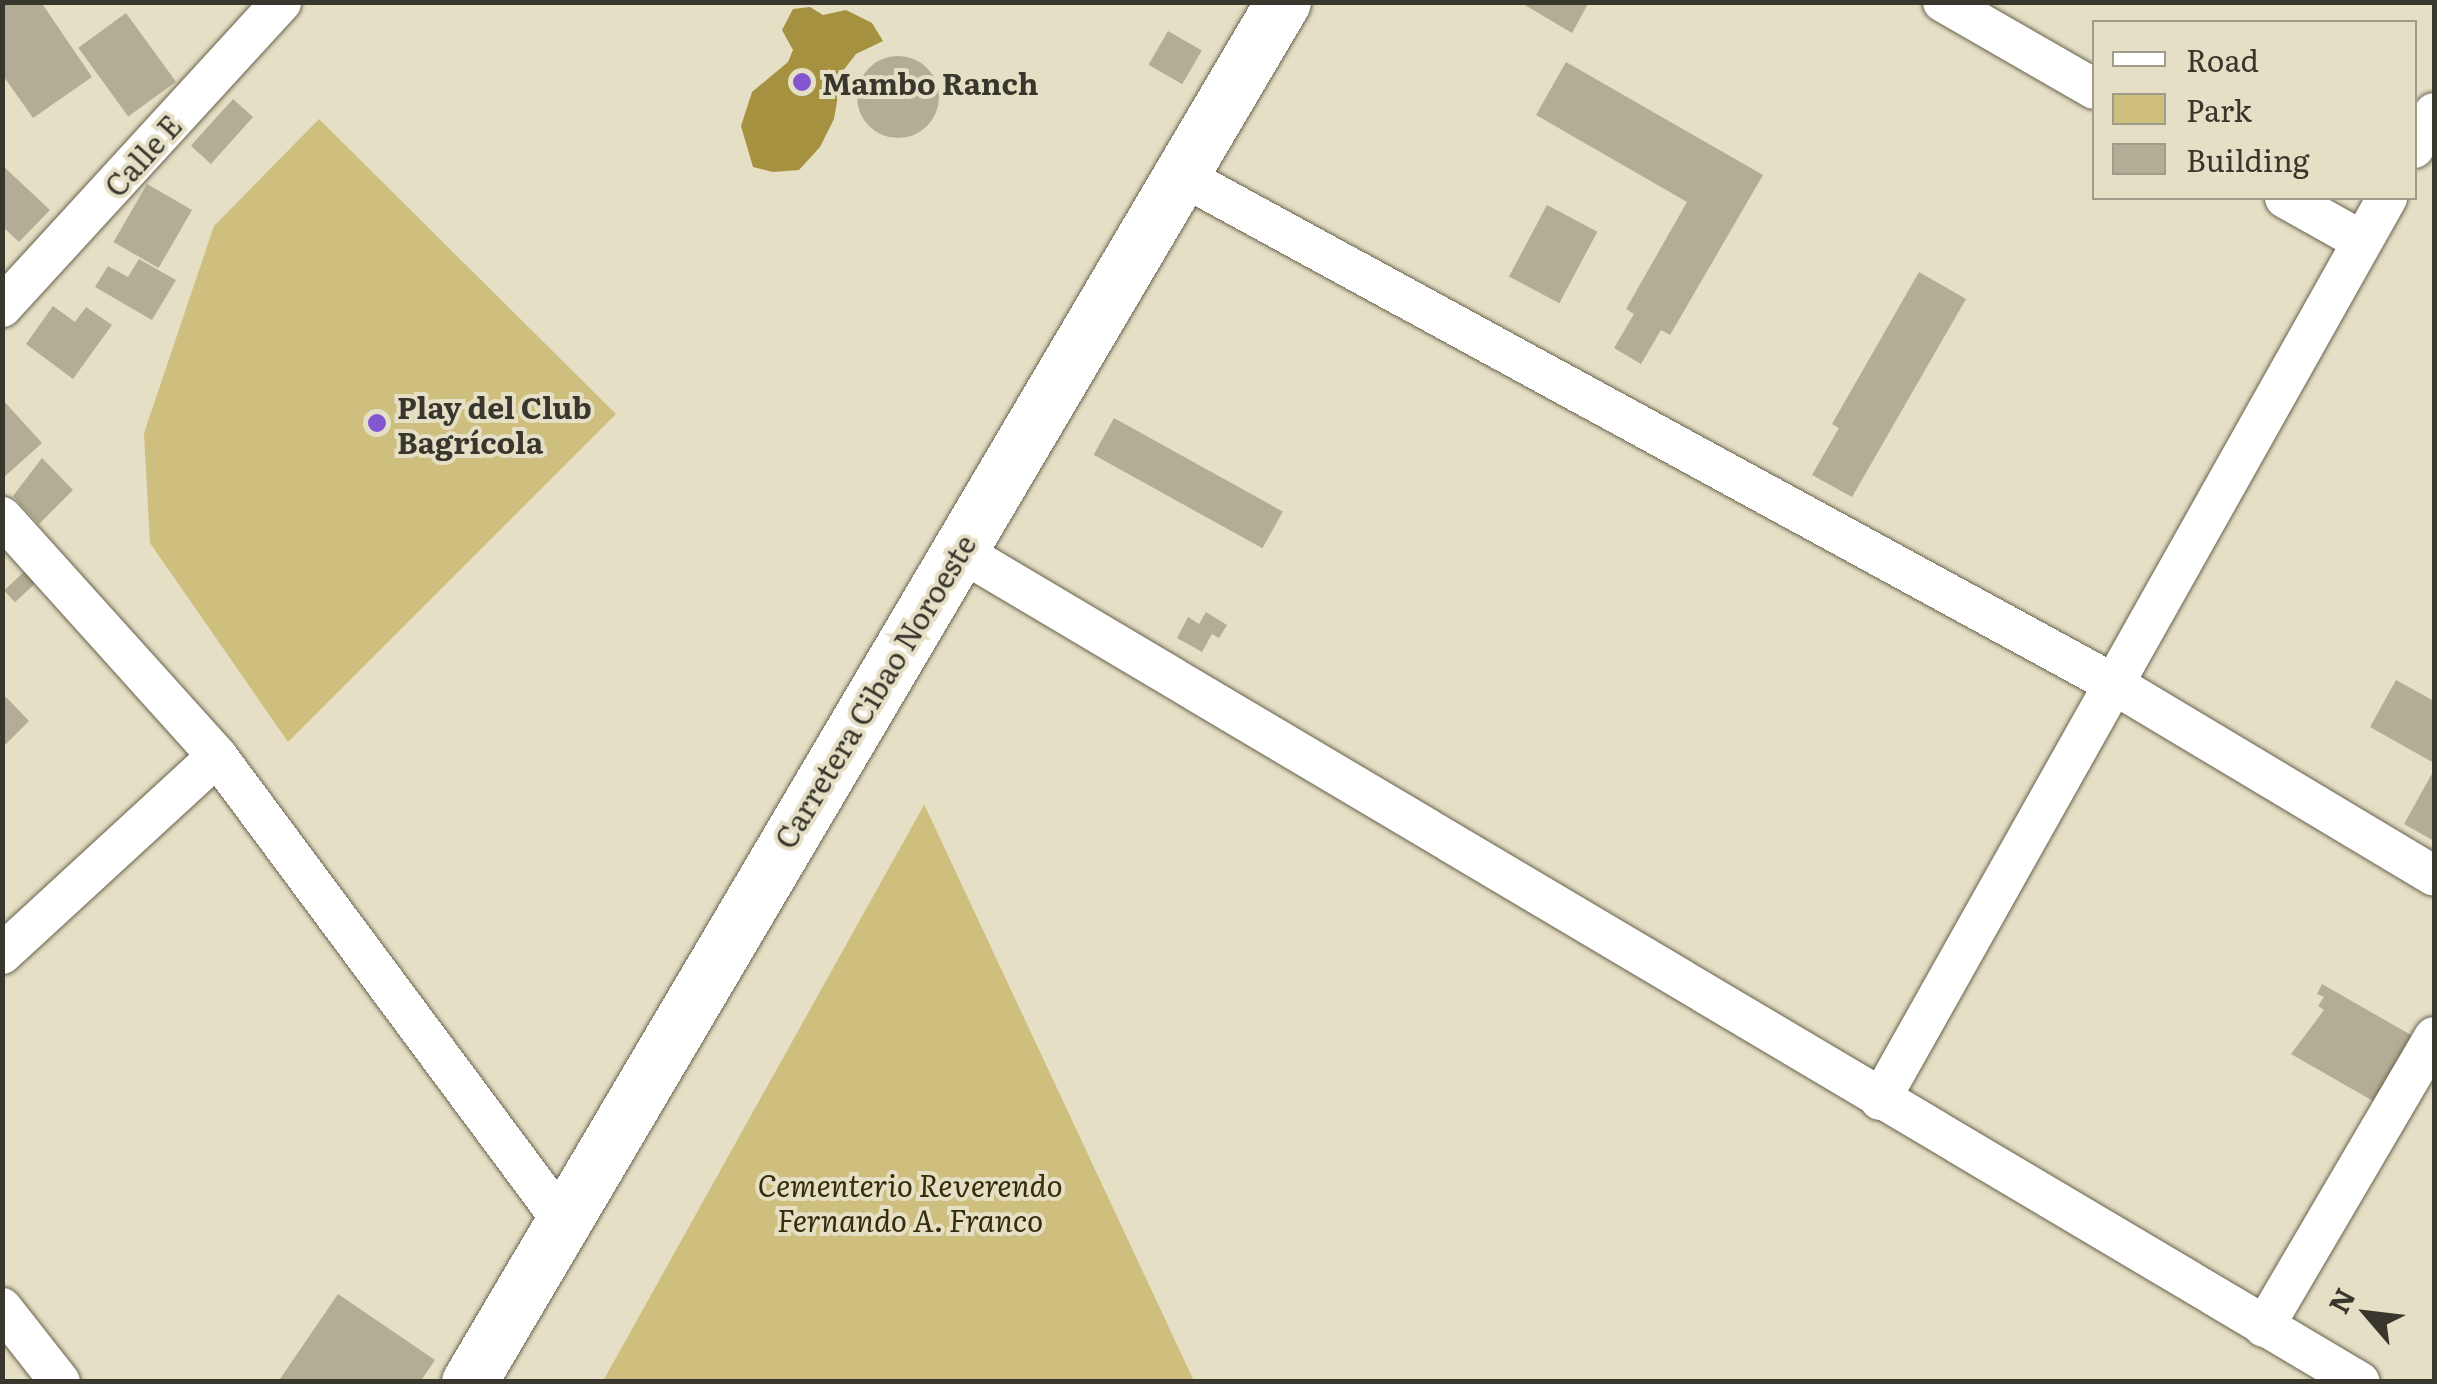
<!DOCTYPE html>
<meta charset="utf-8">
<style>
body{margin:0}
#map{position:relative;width:2437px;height:1384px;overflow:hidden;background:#e5dfc6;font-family:Literata,serif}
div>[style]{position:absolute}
.green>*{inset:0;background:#cfbf7f}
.water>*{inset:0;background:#a59140}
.building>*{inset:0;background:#b3ad95;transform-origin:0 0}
.round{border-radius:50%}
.roads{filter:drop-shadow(0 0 2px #68624c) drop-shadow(0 0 2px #68624c)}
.minor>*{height:40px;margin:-20px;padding:0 20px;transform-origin:20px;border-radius:20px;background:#fff}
.primary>*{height:55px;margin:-27.5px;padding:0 27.5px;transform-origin:27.5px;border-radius:27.5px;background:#fff}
.dots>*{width:28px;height:28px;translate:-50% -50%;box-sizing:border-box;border:5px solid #e5dfc6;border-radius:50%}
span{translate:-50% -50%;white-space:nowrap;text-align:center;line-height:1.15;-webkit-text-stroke:8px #e5dfc6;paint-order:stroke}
.poi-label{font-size:30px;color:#39372d;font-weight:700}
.left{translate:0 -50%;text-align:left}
.street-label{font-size:30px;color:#39372d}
.park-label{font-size:30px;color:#352d08;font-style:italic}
.frame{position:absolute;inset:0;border:5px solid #39372d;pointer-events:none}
.legend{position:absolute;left:2092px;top:20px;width:325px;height:180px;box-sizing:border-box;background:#e5dfc6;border:2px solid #a09c89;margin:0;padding:12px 18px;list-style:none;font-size:30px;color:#39372d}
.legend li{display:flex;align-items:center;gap:20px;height:50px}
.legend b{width:50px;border:2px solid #a09c89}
.north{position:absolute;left:2317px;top:1264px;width:100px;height:100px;-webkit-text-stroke:8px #e5dfc6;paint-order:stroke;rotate:298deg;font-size:28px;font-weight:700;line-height:40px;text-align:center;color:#39372d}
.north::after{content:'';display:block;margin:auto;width:35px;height:45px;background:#39372d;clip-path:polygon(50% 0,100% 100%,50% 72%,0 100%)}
</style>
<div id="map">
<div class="green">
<i style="clip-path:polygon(319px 119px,616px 414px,288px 742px,150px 543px,144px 433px,214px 226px)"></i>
<i style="clip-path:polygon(924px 804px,1194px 1381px,603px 1381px,924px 805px)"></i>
</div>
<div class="water">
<i style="clip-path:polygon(810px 7px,823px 15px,846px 10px,872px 23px,883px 41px,856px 54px,842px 72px,834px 119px,820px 147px,799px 170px,773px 172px,753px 167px,741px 126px,752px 92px,788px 62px,793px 50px,782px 30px,793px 9px)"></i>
</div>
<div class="building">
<i style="clip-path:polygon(2px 2px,41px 2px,92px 77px,33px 118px,2px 74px)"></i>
<i style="clip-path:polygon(1520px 2px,1589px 2px,1572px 33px)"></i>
<i style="left:126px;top:13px;width:85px;height:59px;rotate:54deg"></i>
<i style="left:1168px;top:31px;width:39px;height:39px;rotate:30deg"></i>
<i class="round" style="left:857px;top:56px;width:82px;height:82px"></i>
<i style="clip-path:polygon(1566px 62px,1763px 175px,1670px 335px,1661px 330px,1641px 364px,1614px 348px,1634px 314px,1626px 309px,1687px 202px,1536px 115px)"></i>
<i style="left:233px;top:99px;width:27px;height:63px;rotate:42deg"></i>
<i style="clip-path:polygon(2px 165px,50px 210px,19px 242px,2px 226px)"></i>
<i style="left:147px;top:184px;width:52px;height:67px;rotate:30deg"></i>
<i style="left:1547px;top:205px;width:57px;height:81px;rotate:28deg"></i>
<i style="clip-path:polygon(139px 259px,176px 280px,152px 320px,95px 287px,108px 266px,128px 277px)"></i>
<i style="clip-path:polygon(1919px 272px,1966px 299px,1852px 497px,1812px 475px,1839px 428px,1832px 424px)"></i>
<i style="clip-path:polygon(53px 306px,75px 322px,86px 307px,112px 325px,73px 379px,26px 344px)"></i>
<i style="clip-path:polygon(2px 399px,42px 443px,2px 479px)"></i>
<i style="left:1114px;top:418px;width:193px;height:42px;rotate:29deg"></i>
<i style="clip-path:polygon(42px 458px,73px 490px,39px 524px,13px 496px)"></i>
<i style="left:26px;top:570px;width:16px;height:30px;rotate:47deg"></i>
<i style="clip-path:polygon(1206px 612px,1227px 625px,1219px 638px,1212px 634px,1202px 652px,1177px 638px,1188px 617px,1199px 624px)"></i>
<i style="clip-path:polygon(2396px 680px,2434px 701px,2434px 763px,2370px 727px)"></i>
<i style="clip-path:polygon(6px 697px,29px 721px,5px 745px,2px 701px)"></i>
<i style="clip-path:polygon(2434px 770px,2434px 841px,2404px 824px)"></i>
<i style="clip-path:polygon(2322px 984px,2418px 1039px,2380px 1105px,2291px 1054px,2324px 1010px,2318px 1006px,2324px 997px,2317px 994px)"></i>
<i style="clip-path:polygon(338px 1294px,435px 1360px,420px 1382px,278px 1382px)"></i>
</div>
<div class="roads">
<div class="minor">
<i style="left:1943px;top:2px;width:174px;rotate:29.9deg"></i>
<i style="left:2414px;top:148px;width:40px;rotate:-60.3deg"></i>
<i style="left:1180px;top:175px;width:1061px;rotate:28.59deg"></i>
<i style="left:2112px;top:683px;width:375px;rotate:30.9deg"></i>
<i style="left:2285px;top:198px;width:88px;rotate:29.2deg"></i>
<i style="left:2px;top:307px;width:413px;rotate:-47.5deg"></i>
<i style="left:2px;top:517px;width:321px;rotate:48deg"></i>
<i style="left:217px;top:756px;width:577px;rotate:53.39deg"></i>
<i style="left:958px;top:550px;width:1630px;rotate:30.69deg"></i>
<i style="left:2px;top:954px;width:292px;rotate:-42.6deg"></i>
<i style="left:1880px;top:1100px;width:1035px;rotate:-60.66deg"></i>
<i style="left:2px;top:1308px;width:94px;rotate:51.9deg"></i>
<i style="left:2264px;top:1327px;width:336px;rotate:-59.6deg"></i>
</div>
<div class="primary">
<i style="left:469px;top:1382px;width:1602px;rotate:-59.47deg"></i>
</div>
</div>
<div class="dots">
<i style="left:802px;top:82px;background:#8457d0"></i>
<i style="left:377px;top:423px;background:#8457d0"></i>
</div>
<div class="poi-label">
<span class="left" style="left:822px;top:82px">Mambo Ranch</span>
<span class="left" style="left:397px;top:423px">Play del Club<br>Bagrícola</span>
</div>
<div class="street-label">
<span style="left:142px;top:155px;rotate:-48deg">Calle E</span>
<span style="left:874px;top:691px;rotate:-59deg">Carretera Cibao Noroeste</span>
</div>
<div class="park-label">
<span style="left:910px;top:1201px">Cementerio Reverendo<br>Fernando A. Franco</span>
</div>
<div class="frame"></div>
<ul class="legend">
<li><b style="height:12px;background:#fff"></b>Road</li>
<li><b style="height:28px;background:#cfbf7f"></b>Park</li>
<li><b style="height:28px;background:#b3ad95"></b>Building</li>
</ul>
<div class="north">N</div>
</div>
